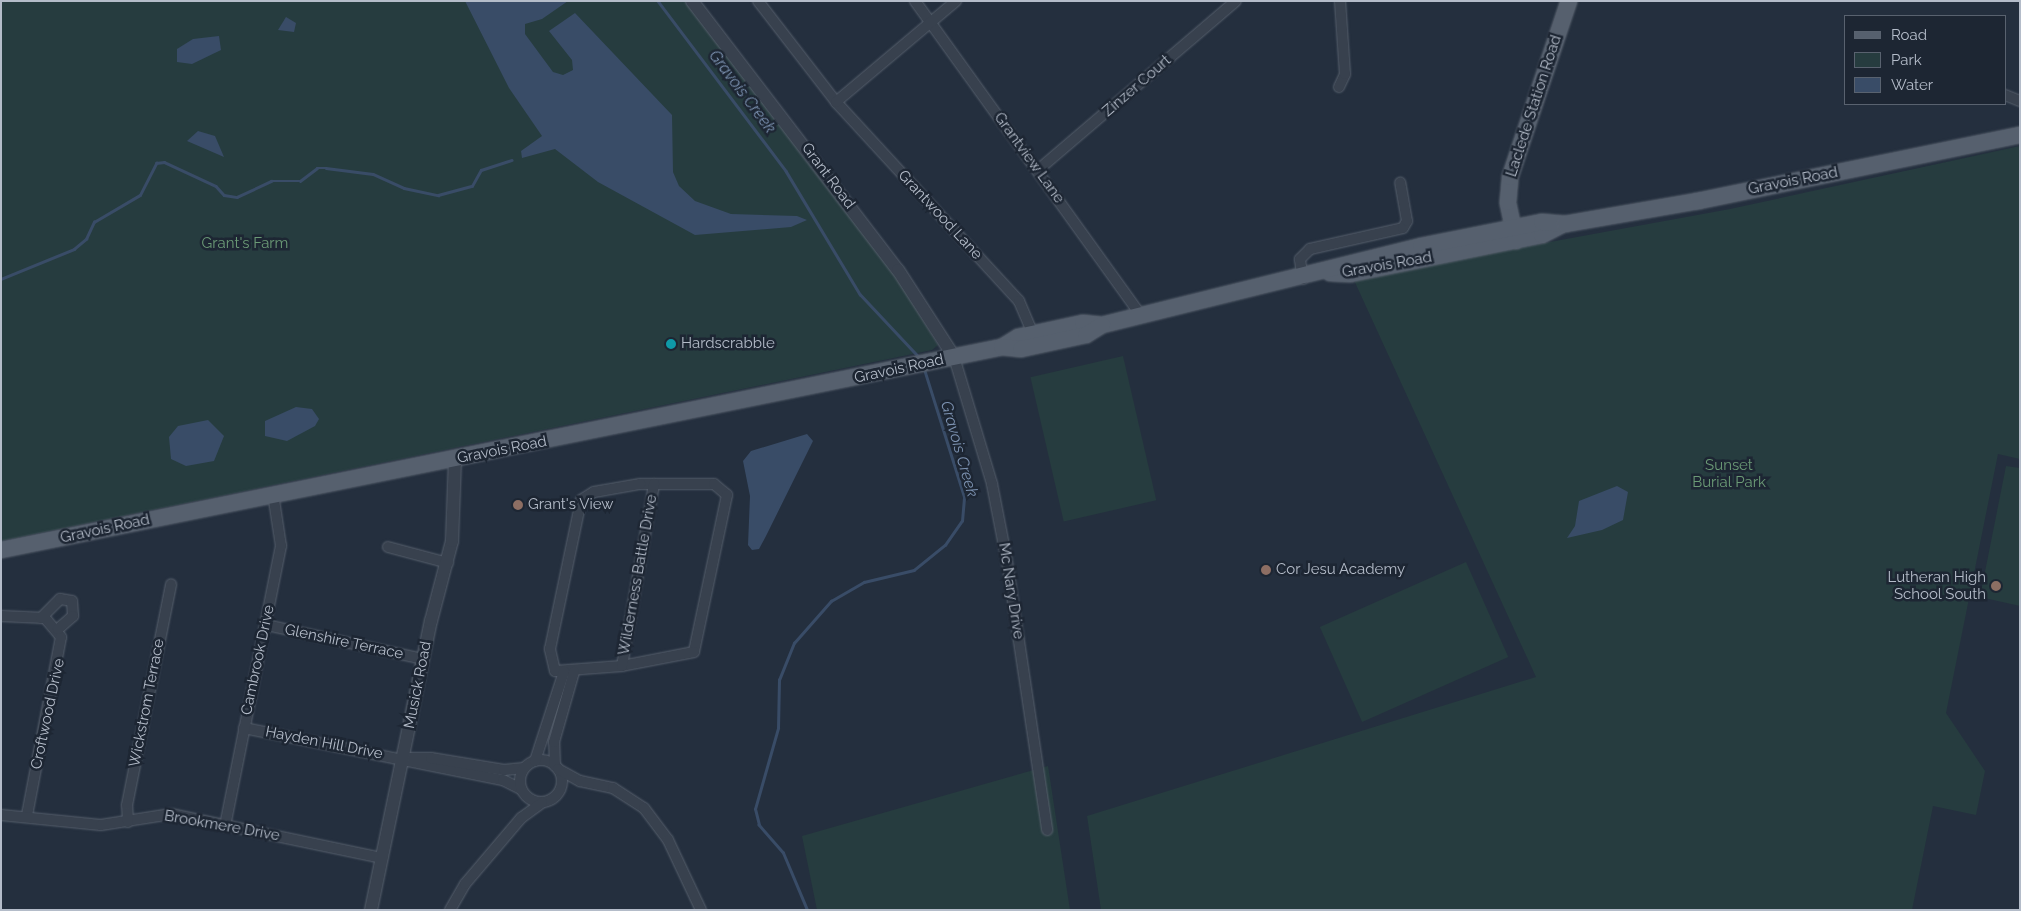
<!DOCTYPE html>
<style>
body{margin:0}
#map{position:relative;width:2021px;height:911px;overflow:hidden;background:#242f3e;font-family:Raleway,sans-serif}
div>[style]{position:absolute}
.green>*{inset:0;background:#263c3f;transform-origin:0 0}
.water>*{inset:0;background:#394c67}
.stream>*{height:2.5px;margin:-1.25px;padding:0 1.25px;transform-origin:1.25px;border-radius:1.25px;background:#394c67}
.roads{filter:drop-shadow(0 0 1px #565f6c) drop-shadow(0 0 1px #565f6c)}
.minor>*{height:10px;margin:-5px;padding:0 5px;transform-origin:5px;border-radius:5px;background:#38414e}
.minor>.ring{margin:-5px;padding:0;box-sizing:content-box;background:none;border:10px solid #38414e;border-radius:50%}
.tertiary>*{height:12px;margin:-6px;padding:0 6px;transform-origin:6px;border-radius:6px;background:#38414e}
.primary>*{height:16px;margin:-8px;padding:0 8px;transform-origin:8px;border-radius:8px;background:#56606e}
.dots>*{width:14px;height:14px;translate:-50% -50%;box-sizing:border-box;border:2px solid #1d2633;border-radius:50%}
span{translate:-50% -50%;white-space:nowrap;text-align:center;line-height:1.15;-webkit-text-stroke:5px #1d2633;paint-order:stroke}
.street-label{font-size:15px;color:#b4bcc9}
.park-label{font-size:15px;color:#6b9a76}
.poi-label{font-size:15px;color:#b4bcc9}
.left{translate:0 -50%;text-align:left}
.right{translate:-100% -50%;text-align:right}
.water-label{font-size:16px;color:#7c92b1;font-style:italic}
.frame{position:absolute;inset:0;border:2px solid #b4bcc9;pointer-events:none}
.legend{position:absolute;left:1844px;top:15px;width:162px;height:90px;box-sizing:border-box;background:#1d2633;border:1px solid #59626f;margin:0;padding:6px 9px;list-style:none;font-size:15px;color:#b4bcc9}
.legend li{display:flex;align-items:center;gap:10px;height:25px}
.legend b{width:25px;border:1px solid #59626f}
</style>
<div id="map">
<div class="green">
<i style="clip-path:polygon(1px 1px,686px 1px,890px 267px,938px 345px,932px 350px,1px 541px)"></i>
<i style="clip-path:polygon(2020px 146px,2020px 459px,1998px 454px,1946px 713px,1985px 771px,1976px 815px,1933px 806px,1912px 910px,1101px 910px,1087px 816px,1536px 677px,1353px 278px,1730px 209px)"></i>
<i style="left:1123px;top:356px;width:148px;height:95px;rotate:77deg"></i>
<i style="clip-path:polygon(2006px 466px,2020px 468px,2020px 606px,1980px 597px)"></i>
<i style="left:1466px;top:562px;width:104px;height:160px;rotate:66deg"></i>
<i style="clip-path:polygon(1048px 766px,1070px 910px,817px 910px,802px 836px)"></i>
</div>
<div class="water">
<i style="clip-path:polygon(465px 1px,568px 1px,542px 19px,525px 24px,525px 34px,553px 72px,563px 75px,573px 70px,572px 60px,549px 31px,575px 13px,672px 115px,673px 172px,679px 186px,695px 201px,731px 214px,797px 216px,807px 220px,791px 227px,695px 235px,598px 182px,555px 149px,522px 158px,521px 151px,542px 136px,509px 88px)"></i>
<i style="clip-path:polygon(286px 17px,296px 23px,294px 32px,278px 30px)"></i>
<i style="clip-path:polygon(219px 36px,221px 50px,192px 64px,177px 62px,177px 49px,193px 39px)"></i>
<i style="clip-path:polygon(198px 131px,215px 136px,224px 157px,187px 141px)"></i>
<i style="clip-path:polygon(296px 407px,312px 409px,319px 419px,315px 426px,287px 441px,265px 436px,265px 421px)"></i>
<i style="clip-path:polygon(208px 420px,224px 436px,214px 461px,186px 466px,171px 459px,169px 437px,178px 426px)"></i>
<i style="clip-path:polygon(807px 434px,813px 441px,766px 536px,759px 549px,752px 550px,748px 545px,750px 496px,743px 461px,751px 451px)"></i>
<i style="clip-path:polygon(1617px 486px,1628px 492px,1623px 520px,1602px 530px,1567px 538px,1575px 526px,1579px 501px)"></i>
</div>
<div class="stream">
<i style="left:658px;top:1px;width:213px;rotate:53deg"></i>
<i style="left:786px;top:171px;width:144px;rotate:59deg"></i>
<i style="left:860px;top:294px;width:86px;rotate:46.9deg"></i>
<i style="left:1px;top:279px;width:79px;rotate:-22.3deg"></i>
<i style="left:74px;top:249px;width:16px;rotate:-40deg"></i>
<i style="left:86px;top:239px;width:19px;rotate:-65deg"></i>
<i style="left:94px;top:222px;width:53px;rotate:-30.4deg"></i>
<i style="left:140px;top:195px;width:36px;rotate:-63deg"></i>
<i style="left:156px;top:163px;width:8px;rotate:-7deg"></i>
<i style="left:164px;top:162px;width:57px;rotate:24.8deg"></i>
<i style="left:216px;top:186px;width:12px;rotate:48deg"></i>
<i style="left:224px;top:195px;width:13px;rotate:9deg"></i>
<i style="left:237px;top:197px;width:38px;rotate:-25deg"></i>
<i style="left:271px;top:181px;width:29px"></i>
<i style="left:300px;top:181px;width:21px;rotate:-37deg"></i>
<i style="left:317px;top:168px;width:9px"></i>
<i style="left:326px;top:168px;width:47px;rotate:7.3deg"></i>
<i style="left:373px;top:174px;width:34px;rotate:24deg"></i>
<i style="left:404px;top:188px;width:35px;rotate:12deg"></i>
<i style="left:438px;top:195px;width:35px;rotate:-15deg"></i>
<i style="left:472px;top:186px;width:18px;rotate:-61deg"></i>
<i style="left:481px;top:170px;width:32px;rotate:-18deg"></i>
<i style="left:807px;top:910px;width:62px;rotate:-112.8deg"></i>
<i style="left:783px;top:853px;width:37px;rotate:-131deg"></i>
<i style="left:759px;top:825px;width:16px;rotate:-104deg"></i>
<i style="left:755px;top:809px;width:84px;rotate:-74.1deg"></i>
<i style="left:778px;top:728px;width:48px;rotate:-88.8deg"></i>
<i style="left:779px;top:680px;width:40px;rotate:-68deg"></i>
<i style="left:794px;top:643px;width:56px;rotate:-48.6deg"></i>
<i style="left:831px;top:601px;width:38px;rotate:-30deg"></i>
<i style="left:864px;top:582px;width:51px;rotate:-13.5deg"></i>
<i style="left:914px;top:570px;width:40px;rotate:-39deg"></i>
<i style="left:945px;top:545px;width:29px;rotate:-55deg"></i>
<i style="left:962px;top:521px;width:24px;rotate:-85deg"></i>
<i style="left:964px;top:497px;width:134px;rotate:-107.4deg"></i>
</div>
<div class="roads">
<div class="minor">
<i style="left:758px;top:1px;width:128px;rotate:52.3deg"></i>
<i style="left:836px;top:102px;width:270px;rotate:47.4deg"></i>
<i style="left:1019px;top:301px;width:36px;rotate:67deg"></i>
<i style="left:915px;top:1px;width:388px;rotate:54.3deg"></i>
<i style="left:1339px;top:87px;width:14px;rotate:-65deg"></i>
<i style="left:1345px;top:74px;width:73px;rotate:-93.9deg"></i>
<i style="left:2005px;top:95px;width:16px;rotate:22deg"></i>
<i style="left:836px;top:102px;width:157px;rotate:-40.1deg"></i>
<i style="left:1038px;top:170px;width:260px;rotate:-40.5deg"></i>
<i style="left:1303px;top:279px;width:20px;rotate:-99deg"></i>
<i style="left:1300px;top:259px;width:14px;rotate:-45deg"></i>
<i style="left:1310px;top:249px;width:95px;rotate:-12.7deg"></i>
<i style="left:1403px;top:228px;width:8px;rotate:-60deg"></i>
<i style="left:1407px;top:221px;width:39px;rotate:-100deg"></i>
<i style="left:954px;top:357px;width:133px;rotate:73.3deg"></i>
<i style="left:992px;top:484px;width:78px;rotate:79deg"></i>
<i style="left:1007px;top:561px;width:272px;rotate:81.5deg"></i>
<i style="left:640px;top:484px;width:74px"></i>
<i style="left:714px;top:484px;width:17px;rotate:40deg"></i>
<i style="left:727px;top:495px;width:160px;rotate:101.9deg"></i>
<i style="left:694px;top:652px;width:73px;rotate:169deg"></i>
<i style="left:622px;top:666px;width:67px;rotate:175.7deg"></i>
<i style="left:555px;top:671px;width:23px;rotate:-103deg"></i>
<i style="left:550px;top:649px;width:152px;rotate:-78.2deg"></i>
<i style="left:581px;top:500px;width:15px;rotate:-32deg"></i>
<i style="left:594px;top:492px;width:47px;rotate:-9.9deg"></i>
<i style="left:388px;top:547px;width:62px;rotate:14.9deg"></i>
<i style="left:1px;top:616px;width:44px;rotate:2.6deg"></i>
<i style="left:45px;top:618px;width:25px;rotate:50deg"></i>
<i style="left:61px;top:637px;width:181px;rotate:100.8deg"></i>
<i style="left:41px;top:618px;width:27px;rotate:-45deg"></i>
<i style="left:60px;top:599px;width:12px;rotate:9deg"></i>
<i style="left:72px;top:601px;width:15px;rotate:86deg"></i>
<i style="left:73px;top:616px;width:20px;rotate:139deg"></i>
<i style="left:266px;top:625px;width:161px;rotate:12.2deg"></i>
<i style="left:622px;top:666px;width:185px;rotate:-80deg"></i>
<i style="left:244px;top:728px;width:264px;rotate:11.4deg"></i>
<i style="left:503px;top:780px;width:20px;rotate:27deg"></i>
<i style="left:407px;top:758px;width:24px"></i>
<i style="left:431px;top:758px;width:74px;rotate:9.3deg"></i>
<i style="left:504px;top:770px;width:20px;rotate:-6deg"></i>
<i class="ring" style="left:520px;top:760px;width:32px;height:32px"></i>
<i style="left:535px;top:761px;width:94px;rotate:-72deg"></i>
<i style="left:555px;top:766px;width:24px;rotate:-92deg"></i>
<i style="left:554px;top:742px;width:73px;rotate:-74.1deg"></i>
<i style="left:558px;top:769px;width:25px;rotate:29deg"></i>
<i style="left:580px;top:781px;width:34px;rotate:12deg"></i>
<i style="left:613px;top:788px;width:37px;rotate:33deg"></i>
<i style="left:644px;top:808px;width:40px;rotate:53deg"></i>
<i style="left:668px;top:840px;width:77px;rotate:64.8deg"></i>
<i style="left:1px;top:815px;width:100px;rotate:5.7deg"></i>
<i style="left:101px;top:825px;width:71px;rotate:-8.9deg"></i>
<i style="left:171px;top:814px;width:216px;rotate:11.8deg"></i>
<i style="left:128px;top:822px;width:17px;rotate:-93deg"></i>
<i style="left:127px;top:805px;width:225px;rotate:-78.7deg"></i>
<i style="left:225px;top:826px;width:286px;rotate:-78.7deg"></i>
<i style="left:281px;top:546px;width:53px;rotate:-98.7deg"></i>
<i style="left:450px;top:910px;width:30px;rotate:-60deg"></i>
<i style="left:465px;top:884px;width:87px;rotate:-49.7deg"></i>
<i style="left:521px;top:818px;width:26px;rotate:-36deg"></i>
</div>
<div class="tertiary">
<i style="left:692px;top:1px;width:339px;rotate:52.6deg"></i>
<i style="left:898px;top:270px;width:103px;rotate:57.2deg"></i>
<i style="left:371px;top:910px;width:295px;rotate:-78.3deg"></i>
<i style="left:431px;top:621px;width:83px;rotate:-75.3deg"></i>
<i style="left:452px;top:541px;width:82px;rotate:-87.9deg"></i>
</div>
<div class="primary">
<i style="left:1516px;top:241px;width:40px;rotate:-102deg"></i>
<i style="left:1508px;top:202px;width:25px;rotate:-85deg"></i>
<i style="left:1510px;top:177px;width:186px;rotate:-71.5deg"></i>
<i style="left:1330px;top:273px;width:20px;rotate:3deg"></i>
<i style="left:1350px;top:274px;width:196px;rotate:-11.5deg"></i>
<i style="left:1542px;top:235px;width:25px;rotate:-27deg"></i>
<i style="left:1002px;top:347px;width:19px;rotate:-32deg"></i>
<i style="left:1018px;top:337px;width:66px;rotate:-12.2deg"></i>
<i style="left:1083px;top:323px;width:19px;rotate:6deg"></i>
<i style="left:1102px;top:325px;width:329px;rotate:-13.9deg"></i>
<i style="left:1421px;top:246px;width:123px;rotate:-11.2deg"></i>
<i style="left:1542px;top:222px;width:23px;rotate:5deg"></i>
<i style="left:1565px;top:224px;width:135px;rotate:-9.8deg"></i>
<i style="left:1698px;top:201px;width:329px;rotate:-11.6deg"></i>
<i style="left:1px;top:550px;width:1021px;rotate:-11.46deg"></i>
<i style="left:1002px;top:347px;width:19px;rotate:6deg"></i>
<i style="left:1021px;top:349px;width:66px;rotate:-12.2deg"></i>
<i style="left:1086px;top:335px;width:19px;rotate:-32deg"></i>
</div>
</div>
<div class="dots">
<i style="left:671px;top:344px;background:#0f9aa8"></i>
<i style="left:518px;top:505px;background:#8d6e63"></i>
<i style="left:1266px;top:570px;background:#8d6e63"></i>
<i style="left:1996px;top:586px;background:#8d6e63"></i>
</div>
<div class="street-label">
<span style="left:1137px;top:86px;rotate:-41deg">Zinzer Court</span>
<span style="left:1534px;top:106px;rotate:-72deg">Laclede Station Road</span>
<span style="left:1029px;top:158px;rotate:54deg">Grantview Lane</span>
<span style="left:828px;top:176px;rotate:53deg">Grant Road</span>
<span style="left:1793px;top:181px;rotate:-11deg">Gravois Road</span>
<span style="left:940px;top:215px;rotate:47deg">Grantwood Lane</span>
<span style="left:1387px;top:265px;rotate:-10deg">Gravois Road</span>
<span style="left:899px;top:369px;rotate:-12deg">Gravois Road</span>
<span style="left:502px;top:450px;rotate:-11deg">Gravois Road</span>
<span style="left:105px;top:529px;rotate:-12deg">Gravois Road</span>
<span style="left:638px;top:575px;rotate:-80deg">Wilderness Battle Drive</span>
<span style="left:1011px;top:591px;rotate:81deg">Mc Nary Drive</span>
<span style="left:344px;top:642px;rotate:12deg">Glenshire Terrace</span>
<span style="left:258px;top:660px;rotate:-78deg">Cambrook Drive</span>
<span style="left:418px;top:685px;rotate:-79deg">Musick Road</span>
<span style="left:147px;top:703px;rotate:-79deg">Wickstrom Terrace</span>
<span style="left:48px;top:714px;rotate:-78deg">Croftwood Drive</span>
<span style="left:324px;top:743px;rotate:11deg">Hayden Hill Drive</span>
<span style="left:222px;top:826px;rotate:10deg">Brookmere Drive</span>
</div>
<div class="park-label">
<span style="left:245px;top:244px">Grant's Farm</span>
<span style="left:1729px;top:474px">Sunset<br>Burial Park</span>
</div>
<div class="poi-label">
<span class="left" style="left:681px;top:344px">Hardscrabble</span>
<span class="left" style="left:528px;top:505px">Grant's View</span>
<span class="left" style="left:1276px;top:570px">Cor Jesu Academy</span>
<span class="right" style="left:1986px;top:586px">Lutheran High<br>School South</span>
</div>
<div class="water-label">
<span style="left:742px;top:92px;rotate:53deg">Gravois Creek</span>
<span style="left:959px;top:449px;rotate:74deg">Gravois Creek</span>
</div>
<div class="frame"></div>
<ul class="legend">
<li><b style="height:6px;background:#56606e"></b>Road</li>
<li><b style="height:14px;background:#263c3f"></b>Park</li>
<li><b style="height:14px;background:#394c67"></b>Water</li>
</ul>
</div>
